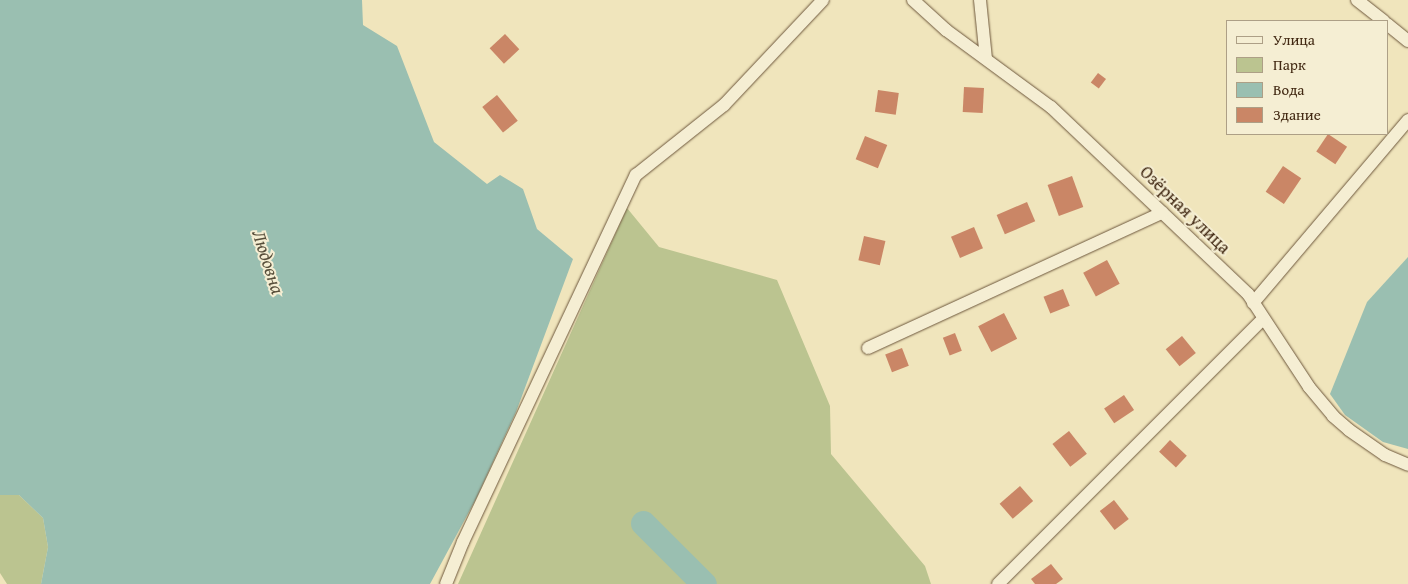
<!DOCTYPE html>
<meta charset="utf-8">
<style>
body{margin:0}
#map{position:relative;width:1408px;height:584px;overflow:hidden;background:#f0e5bc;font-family:"Gentium Book Plus",serif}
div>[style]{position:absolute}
.green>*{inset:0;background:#bbc490}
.water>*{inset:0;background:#9abfb1}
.river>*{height:25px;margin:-12.5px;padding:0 12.5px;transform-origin:12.5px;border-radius:12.5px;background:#9abfb1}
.building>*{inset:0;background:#ca8666;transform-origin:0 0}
.roads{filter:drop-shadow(0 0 1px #6d573c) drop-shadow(0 0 1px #6d573c)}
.minor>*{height:12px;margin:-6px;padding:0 6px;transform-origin:6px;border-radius:6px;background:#f5eed3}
span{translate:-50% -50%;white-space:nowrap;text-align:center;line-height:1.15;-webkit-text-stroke:4px #f5eed3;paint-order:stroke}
.street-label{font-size:18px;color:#412812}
.water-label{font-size:19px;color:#574e3a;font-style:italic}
.legend{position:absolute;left:1226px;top:20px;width:162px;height:115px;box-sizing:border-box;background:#f5eed3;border:1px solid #ad9f86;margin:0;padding:6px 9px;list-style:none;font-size:15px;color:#412812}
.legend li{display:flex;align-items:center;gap:10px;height:25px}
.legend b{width:25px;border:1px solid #ad9f86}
</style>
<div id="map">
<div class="green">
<i style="clip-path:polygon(627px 208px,659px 247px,777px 280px,830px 406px,831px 454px,925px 566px,931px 584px,458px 584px)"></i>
<i style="clip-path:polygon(0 495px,19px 495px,43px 518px,48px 547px,41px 584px,7px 584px,0 573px)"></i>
</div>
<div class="water">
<i style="clip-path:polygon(0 0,362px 0,363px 25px,397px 46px,434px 142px,487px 184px,500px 175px,523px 189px,537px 229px,573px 259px,516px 412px,476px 499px,430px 584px,41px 584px,48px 547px,43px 518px,19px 495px,0 495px)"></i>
<i style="clip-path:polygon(1408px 257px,1408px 449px,1383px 442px,1345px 415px,1330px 394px,1367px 302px)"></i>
</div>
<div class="river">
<i style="left:643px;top:523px;width:86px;rotate:45deg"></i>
</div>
<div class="building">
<i style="left:505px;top:34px;width:21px;height:21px;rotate:47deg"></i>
<i style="left:1098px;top:73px;width:10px;height:12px;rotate:37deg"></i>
<i style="left:964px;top:87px;width:20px;height:25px;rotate:3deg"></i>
<i style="left:878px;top:90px;width:21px;height:22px;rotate:8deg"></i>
<i style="left:497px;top:95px;width:33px;height:19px;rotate:51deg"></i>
<i style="left:1328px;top:134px;width:23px;height:21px;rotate:34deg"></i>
<i style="left:865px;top:136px;width:24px;height:25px;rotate:22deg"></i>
<i style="left:1283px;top:166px;width:22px;height:31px;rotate:34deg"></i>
<i style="left:1072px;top:176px;width:33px;height:26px;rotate:70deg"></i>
<i style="left:1027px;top:202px;width:21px;height:33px;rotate:67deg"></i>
<i style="left:974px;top:227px;width:23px;height:25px;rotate:67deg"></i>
<i style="left:864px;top:236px;width:22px;height:25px;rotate:13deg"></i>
<i style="left:1107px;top:260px;width:27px;height:27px;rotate:62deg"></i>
<i style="left:1063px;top:289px;width:18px;height:21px;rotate:68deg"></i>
<i style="left:1004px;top:313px;width:29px;height:29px;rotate:63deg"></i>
<i style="left:955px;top:333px;width:19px;height:13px;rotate:69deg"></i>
<i style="left:1182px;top:336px;width:22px;height:21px;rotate:51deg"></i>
<i style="left:902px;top:348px;width:19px;height:18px;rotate:69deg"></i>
<i style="left:1124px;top:395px;width:18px;height:24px;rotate:56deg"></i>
<i style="left:1069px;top:431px;width:29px;height:21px;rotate:52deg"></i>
<i style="left:1170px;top:440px;width:23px;height:16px;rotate:43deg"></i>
<i style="left:1020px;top:486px;width:20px;height:27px;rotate:49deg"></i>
<i style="left:1114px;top:500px;width:24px;height:18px;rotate:52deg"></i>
<i style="clip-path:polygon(1051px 564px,1063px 579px,1056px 584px,1035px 584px,1031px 579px)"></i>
</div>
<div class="roads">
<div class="minor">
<i style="left:913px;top:0;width:45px;rotate:42.3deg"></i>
<i style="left:946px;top:30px;width:130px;rotate:36.3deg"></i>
<i style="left:1051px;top:107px;width:272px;rotate:43.5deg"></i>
<i style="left:1248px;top:294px;width:111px;rotate:56.7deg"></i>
<i style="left:1309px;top:387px;width:38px;rotate:50deg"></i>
<i style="left:1333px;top:416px;width:21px;rotate:41deg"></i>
<i style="left:1349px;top:430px;width:44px;rotate:34.8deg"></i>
<i style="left:1385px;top:455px;width:25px;rotate:23deg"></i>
<i style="left:980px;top:0;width:59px;rotate:84.2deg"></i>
<i style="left:1357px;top:0;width:34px;rotate:38deg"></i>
<i style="left:1387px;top:24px;width:27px;rotate:39deg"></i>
<i style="left:1253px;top:303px;width:240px;rotate:-49.7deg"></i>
<i style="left:868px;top:348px;width:324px;rotate:-24.7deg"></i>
<i style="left:446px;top:584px;width:45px;rotate:-68deg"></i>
<i style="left:463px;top:542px;width:406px;rotate:-64.8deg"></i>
<i style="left:636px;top:175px;width:112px;rotate:-38.5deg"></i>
<i style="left:724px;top:105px;width:144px;rotate:-46.7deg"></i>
<i style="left:998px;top:584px;width:375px;rotate:-45deg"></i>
</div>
</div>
<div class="street-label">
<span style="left:1185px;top:210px;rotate:44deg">Озёрная улица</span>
</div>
<div class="water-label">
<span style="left:268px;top:262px;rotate:72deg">Людовна</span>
</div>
<ul class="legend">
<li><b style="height:6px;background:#f5eed3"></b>Улица</li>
<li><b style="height:14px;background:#bbc490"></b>Парк</li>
<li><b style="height:14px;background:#9abfb1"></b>Вода</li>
<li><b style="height:14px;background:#ca8666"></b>Здание</li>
</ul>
</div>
